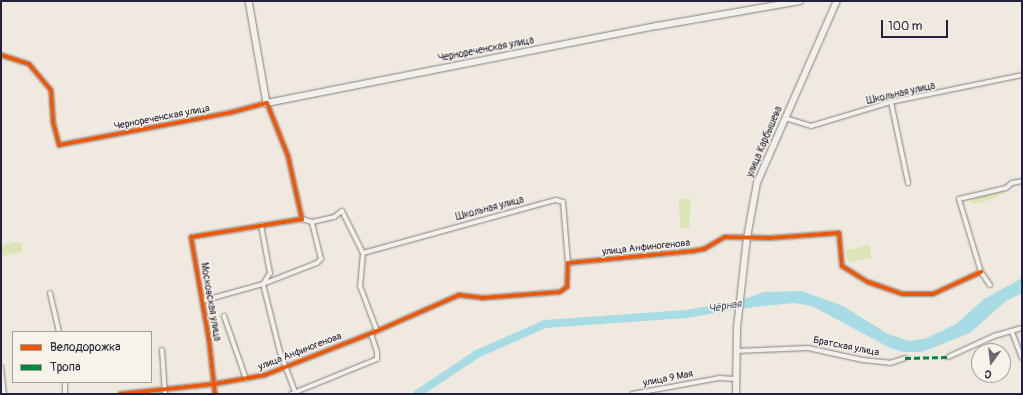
<!DOCTYPE html>
<meta charset="utf-8">
<style>
body{margin:0}
#map{position:relative;width:1023px;height:395px;overflow:hidden;background:#f0e9e0;font-family:Pangolin,sans-serif}
div>[style]{position:absolute}
.green>*{inset:0;background:#dde4b7;transform-origin:0 0}
.water>*{inset:0;background:#a8dce5}
.river>*{height:8px;margin:-4px;padding:0 4px;transform-origin:4px;border-radius:4px;background:#a8dce5}
.roads{filter:drop-shadow(0 0 1px #838081) drop-shadow(0 0 1px #838081)}
.minor>*{height:4px;margin:-2px;padding:0 2px;transform-origin:2px;border-radius:2px;background:#f2f0eb}
.secondary>*{height:5.5px;margin:-2.75px;padding:0 2.75px;transform-origin:2.75px;border-radius:2.75px;background:#f2f0eb}
.quiet>*{height:3px;margin-top:-1.5px;transform-origin:0;background:repeating-linear-gradient(90deg,#00873e 0 6px,transparent 0 9px)}
.cycleway>*{height:4px;margin:-2px;padding:0 2px;transform-origin:2px;border-radius:2px;background:#e8590c}
span{translate:-50% -50%;white-space:nowrap;text-align:center;line-height:1.15;-webkit-text-stroke:3px #f7f3e8;paint-order:stroke}
.street-label{font-size:10px;color:#22223b}
.water-label{font-size:11px;color:#41586f;font-style:italic}
.frame{position:absolute;inset:0;border:2px solid #22223b;pointer-events:none}
.legend{position:absolute;left:12px;top:331px;width:140px;height:52px;box-sizing:border-box;background:#f7f3e8;border:1px solid #a29fa3;margin:0;padding:5px 7px;list-style:none;font-size:12px;color:#22223b}
.legend li{display:flex;align-items:center;gap:8px;height:20px}
.legend b{width:20px;border:1px solid #a29fa3}
.north{position:absolute;left:971px;top:343px;width:40px;height:40px;box-sizing:border-box;background:#f7f3e8;border:1px solid #a29fa3;border-radius:50%;rotate:195deg;font-size:11px;font-weight:700;line-height:16px;text-align:center;color:#22223b}
.north::after{content:'';display:block;margin:auto;width:14px;height:18px;background:#6a6875;clip-path:polygon(50% 0,100% 100%,50% 72%,0 100%)}
.scale{position:absolute;left:881px;top:20px;width:67px;height:18px;box-sizing:border-box;border:2px solid #22223b;border-top:0;padding-left:5px;font-size:12px;line-height:14px;white-space:nowrap;color:#22223b;-webkit-text-stroke:3px #f7f3e8;paint-order:stroke}
</style>
<div id="map">
<div class="green">
<i style="clip-path:polygon(1002px 187px,1004px 187px,1004px 193px,990px 200px,973px 204px,969px 198px,970px 194px)"></i>
<i style="clip-path:polygon(679px 199px,691px 199px,689px 228px,680px 228px)"></i>
<i style="clip-path:polygon(18px 242px,22px 244px,22px 252px,1px 256px,1px 245px)"></i>
<i style="left:869px;top:245px;width:13px;height:24px;rotate:77deg"></i>
</div>
<div class="water">
<i style="clip-path:polygon(1022px 278px,1022px 293px,1006px 301px,970px 333px,922px 352px,903px 352px,890px 348px,812px 306px,794px 303px,745px 308px,745px 299px,763px 292px,802px 291px,843px 306px,888px 334px,909px 341px,927px 338px,956px 324px,984px 299px)"></i>
</div>
<div class="river">
<i style="left:417px;top:394px;width:72px;rotate:-33.7deg"></i>
<i style="left:477px;top:354px;width:74px;rotate:-23.8deg"></i>
<i style="left:545px;top:324px;width:141px;rotate:-4.1deg"></i>
<i style="left:686px;top:314px;width:71px;rotate:-9.7deg"></i>
</div>
<div class="roads">
<div class="minor">
<i style="left:1px;top:55px;width:29px;rotate:18deg"></i>
<i style="left:29px;top:64px;width:34px;rotate:50deg"></i>
<i style="left:51px;top:90px;width:32px;rotate:86deg"></i>
<i style="left:53px;top:122px;width:24px;rotate:75deg"></i>
<i style="left:59px;top:145px;width:173px;rotate:-10.7deg"></i>
<i style="left:229px;top:113px;width:39px;rotate:-15deg"></i>
<i style="left:267px;top:103px;width:57px;rotate:68.4deg"></i>
<i style="left:288px;top:156px;width:65px;rotate:77.5deg"></i>
<i style="left:302px;top:219px;width:112px;rotate:170.8deg"></i>
<i style="left:191px;top:237px;width:105px;rotate:80.1deg"></i>
<i style="left:209px;top:340px;width:54px;rotate:83.7deg"></i>
<i style="left:891px;top:102px;width:83px;rotate:78.1deg"></i>
<i style="left:785px;top:118px;width:27px;rotate:17deg"></i>
<i style="left:811px;top:126px;width:84px;rotate:-16.7deg"></i>
<i style="left:891px;top:102px;width:134px;rotate:-11.6deg"></i>
<i style="left:302px;top:219px;width:10px;rotate:17deg"></i>
<i style="left:312px;top:222px;width:23px;rotate:-13deg"></i>
<i style="left:334px;top:217px;width:10px;rotate:-37deg"></i>
<i style="left:342px;top:211px;width:47px;rotate:63.4deg"></i>
<i style="left:363px;top:253px;width:33px;rotate:95deg"></i>
<i style="left:360px;top:286px;width:48px;rotate:69.3deg"></i>
<i style="left:261px;top:225px;width:49px;rotate:79.4deg"></i>
<i style="left:270px;top:273px;width:13px;rotate:122deg"></i>
<i style="left:263px;top:284px;width:70px;rotate:76deg"></i>
<i style="left:280px;top:352px;width:43px;rotate:69.4deg"></i>
<i style="left:363px;top:253px;width:200px;rotate:-15.4deg"></i>
<i style="left:556px;top:200px;width:7px;rotate:16deg"></i>
<i style="left:563px;top:202px;width:61px;rotate:85.3deg"></i>
<i style="left:990px;top:285px;width:16px;rotate:-125deg"></i>
<i style="left:981px;top:272px;width:76px;rotate:-106.8deg"></i>
<i style="left:959px;top:199px;width:48px;rotate:-13.2deg"></i>
<i style="left:1006px;top:188px;width:8px;rotate:-40deg"></i>
<i style="left:1012px;top:183px;width:10px;rotate:-11deg"></i>
<i style="left:50px;top:293px;width:40px;rotate:77deg"></i>
<i style="left:202px;top:301px;width:63px;rotate:-15.6deg"></i>
<i style="left:263px;top:284px;width:58px;rotate:-21.3deg"></i>
<i style="left:317px;top:263px;width:6px;rotate:-45deg"></i>
<i style="left:321px;top:259px;width:38px;rotate:-104deg"></i>
<i style="left:224px;top:316px;width:67px;rotate:70.8deg"></i>
<i style="left:1012px;top:332px;width:28px;rotate:69deg"></i>
<i style="left:162px;top:350px;width:44px;rotate:86.1deg"></i>
<i style="left:736px;top:351px;width:72px;rotate:-2.4deg"></i>
<i style="left:808px;top:348px;width:56px;rotate:12.3deg"></i>
<i style="left:863px;top:360px;width:27px;rotate:6deg"></i>
<i style="left:890px;top:363px;width:16px;rotate:-18deg"></i>
<i style="left:948px;top:357px;width:51px;rotate:-24.5deg"></i>
<i style="left:994px;top:336px;width:29px;rotate:-16deg"></i>
<i style="left:1px;top:367px;width:27px;rotate:84deg"></i>
<i style="left:65px;top:382px;width:12px;rotate:90deg"></i>
<i style="left:120px;top:394px;width:95px;rotate:-6.1deg"></i>
<i style="left:214px;top:384px;width:52px;rotate:-10deg"></i>
<i style="left:265px;top:375px;width:120px;rotate:-21.4deg"></i>
<i style="left:377px;top:331px;width:90px;rotate:-23.7deg"></i>
<i style="left:459px;top:295px;width:23px;rotate:7deg"></i>
<i style="left:482px;top:298px;width:78px;rotate:-4.4deg"></i>
<i style="left:560px;top:292px;width:9px;rotate:-36deg"></i>
<i style="left:567px;top:287px;width:24px;rotate:-88deg"></i>
<i style="left:568px;top:263px;width:126px;rotate:-5.5deg"></i>
<i style="left:693px;top:251px;width:11px;rotate:-10deg"></i>
<i style="left:704px;top:249px;width:24px;rotate:-30deg"></i>
<i style="left:725px;top:237px;width:45px;rotate:1.3deg"></i>
<i style="left:770px;top:238px;width:69px;rotate:-4.1deg"></i>
<i style="left:839px;top:233px;width:33px;rotate:85deg"></i>
<i style="left:842px;top:266px;width:31px;rotate:32deg"></i>
<i style="left:868px;top:282px;width:37px;rotate:19deg"></i>
<i style="left:903px;top:294px;width:30px"></i>
<i style="left:933px;top:294px;width:53px;rotate:-24.6deg"></i>
<i style="left:291px;top:394px;width:93px;rotate:-22.1deg"></i>
<i style="left:377px;top:359px;width:7px;rotate:-90deg"></i>
<i style="left:377px;top:352px;width:19px;rotate:-108deg"></i>
<i style="left:632px;top:394px;width:88px;rotate:-10.4deg"></i>
<i style="left:719px;top:378px;width:17px;rotate:3deg"></i>
</div>
<div class="secondary">
<i style="left:249px;top:1px;width:104px;rotate:80deg"></i>
<i style="left:267px;top:103px;width:398px;rotate:-11.2deg"></i>
<i style="left:657px;top:26px;width:145px;rotate:-9.9deg"></i>
<i style="left:736px;top:394px;width:66px;rotate:-89.1deg"></i>
<i style="left:737px;top:328px;width:91px;rotate:-83.7deg"></i>
<i style="left:747px;top:238px;width:56px;rotate:-79.7deg"></i>
<i style="left:757px;top:183px;width:199px;rotate:-66.3deg"></i>
</div>
</div>
<div class="quiet">
<i style="left:905px;top:358px;width:43px;rotate:-1.3deg"></i>
</div>
<div class="cycleway">
<i style="left:1px;top:55px;width:29px;rotate:18deg"></i>
<i style="left:29px;top:64px;width:34px;rotate:50deg"></i>
<i style="left:51px;top:90px;width:32px;rotate:86deg"></i>
<i style="left:53px;top:122px;width:24px;rotate:75deg"></i>
<i style="left:59px;top:145px;width:173px;rotate:-10.7deg"></i>
<i style="left:229px;top:113px;width:39px;rotate:-15deg"></i>
<i style="left:267px;top:103px;width:57px;rotate:68.4deg"></i>
<i style="left:288px;top:156px;width:65px;rotate:77.5deg"></i>
<i style="left:302px;top:219px;width:112px;rotate:170.8deg"></i>
<i style="left:191px;top:237px;width:105px;rotate:80.1deg"></i>
<i style="left:209px;top:340px;width:54px;rotate:83.7deg"></i>
<i style="left:120px;top:394px;width:95px;rotate:-6.1deg"></i>
<i style="left:214px;top:384px;width:52px;rotate:-10deg"></i>
<i style="left:265px;top:375px;width:120px;rotate:-21.4deg"></i>
<i style="left:377px;top:331px;width:90px;rotate:-23.7deg"></i>
<i style="left:459px;top:295px;width:23px;rotate:7deg"></i>
<i style="left:482px;top:298px;width:78px;rotate:-4.4deg"></i>
<i style="left:560px;top:292px;width:9px;rotate:-36deg"></i>
<i style="left:567px;top:287px;width:24px;rotate:-88deg"></i>
<i style="left:568px;top:263px;width:126px;rotate:-5.5deg"></i>
<i style="left:693px;top:251px;width:11px;rotate:-10deg"></i>
<i style="left:704px;top:249px;width:24px;rotate:-30deg"></i>
<i style="left:725px;top:237px;width:45px;rotate:1.3deg"></i>
<i style="left:770px;top:238px;width:69px;rotate:-4.1deg"></i>
<i style="left:839px;top:233px;width:33px;rotate:85deg"></i>
<i style="left:842px;top:266px;width:31px;rotate:32deg"></i>
<i style="left:868px;top:282px;width:37px;rotate:19deg"></i>
<i style="left:903px;top:294px;width:30px"></i>
<i style="left:933px;top:294px;width:53px;rotate:-24.6deg"></i>
</div>
<div class="street-label">
<span style="left:486px;top:50px;rotate:-11deg">Чернореченская улица</span>
<span style="left:901px;top:94px;rotate:-13deg">Школьная улица</span>
<span style="left:162px;top:118px;rotate:-11deg">Чернореченская улица</span>
<span style="left:765px;top:142px;rotate:-67deg">улица Карбышева</span>
<span style="left:490px;top:209px;rotate:-15deg">Школьная улица</span>
<span style="left:646px;top:248px;rotate:-6deg">улица Анфиногенова</span>
<span style="left:210px;top:302px;rotate:80deg">Московская улица</span>
<span style="left:846px;top:347px;rotate:11deg">Братская улица</span>
<span style="left:300px;top:352px;rotate:-21deg">улица Анфиногенова</span>
<span style="left:668px;top:379px;rotate:-11deg">улица 9 Мая</span>
</div>
<div class="water-label">
<span style="left:725px;top:307px;rotate:-10deg">Чёрная</span>
</div>
<div class="frame"></div>
<ul class="legend">
<li><b style="height:5px;background:#e8590c"></b>Велодорожка</li>
<li><b style="height:5px;background:#00873e"></b>Тропа</li>
</ul>
<div class="north">С</div>
<div class="scale">100 m</div>
</div>
